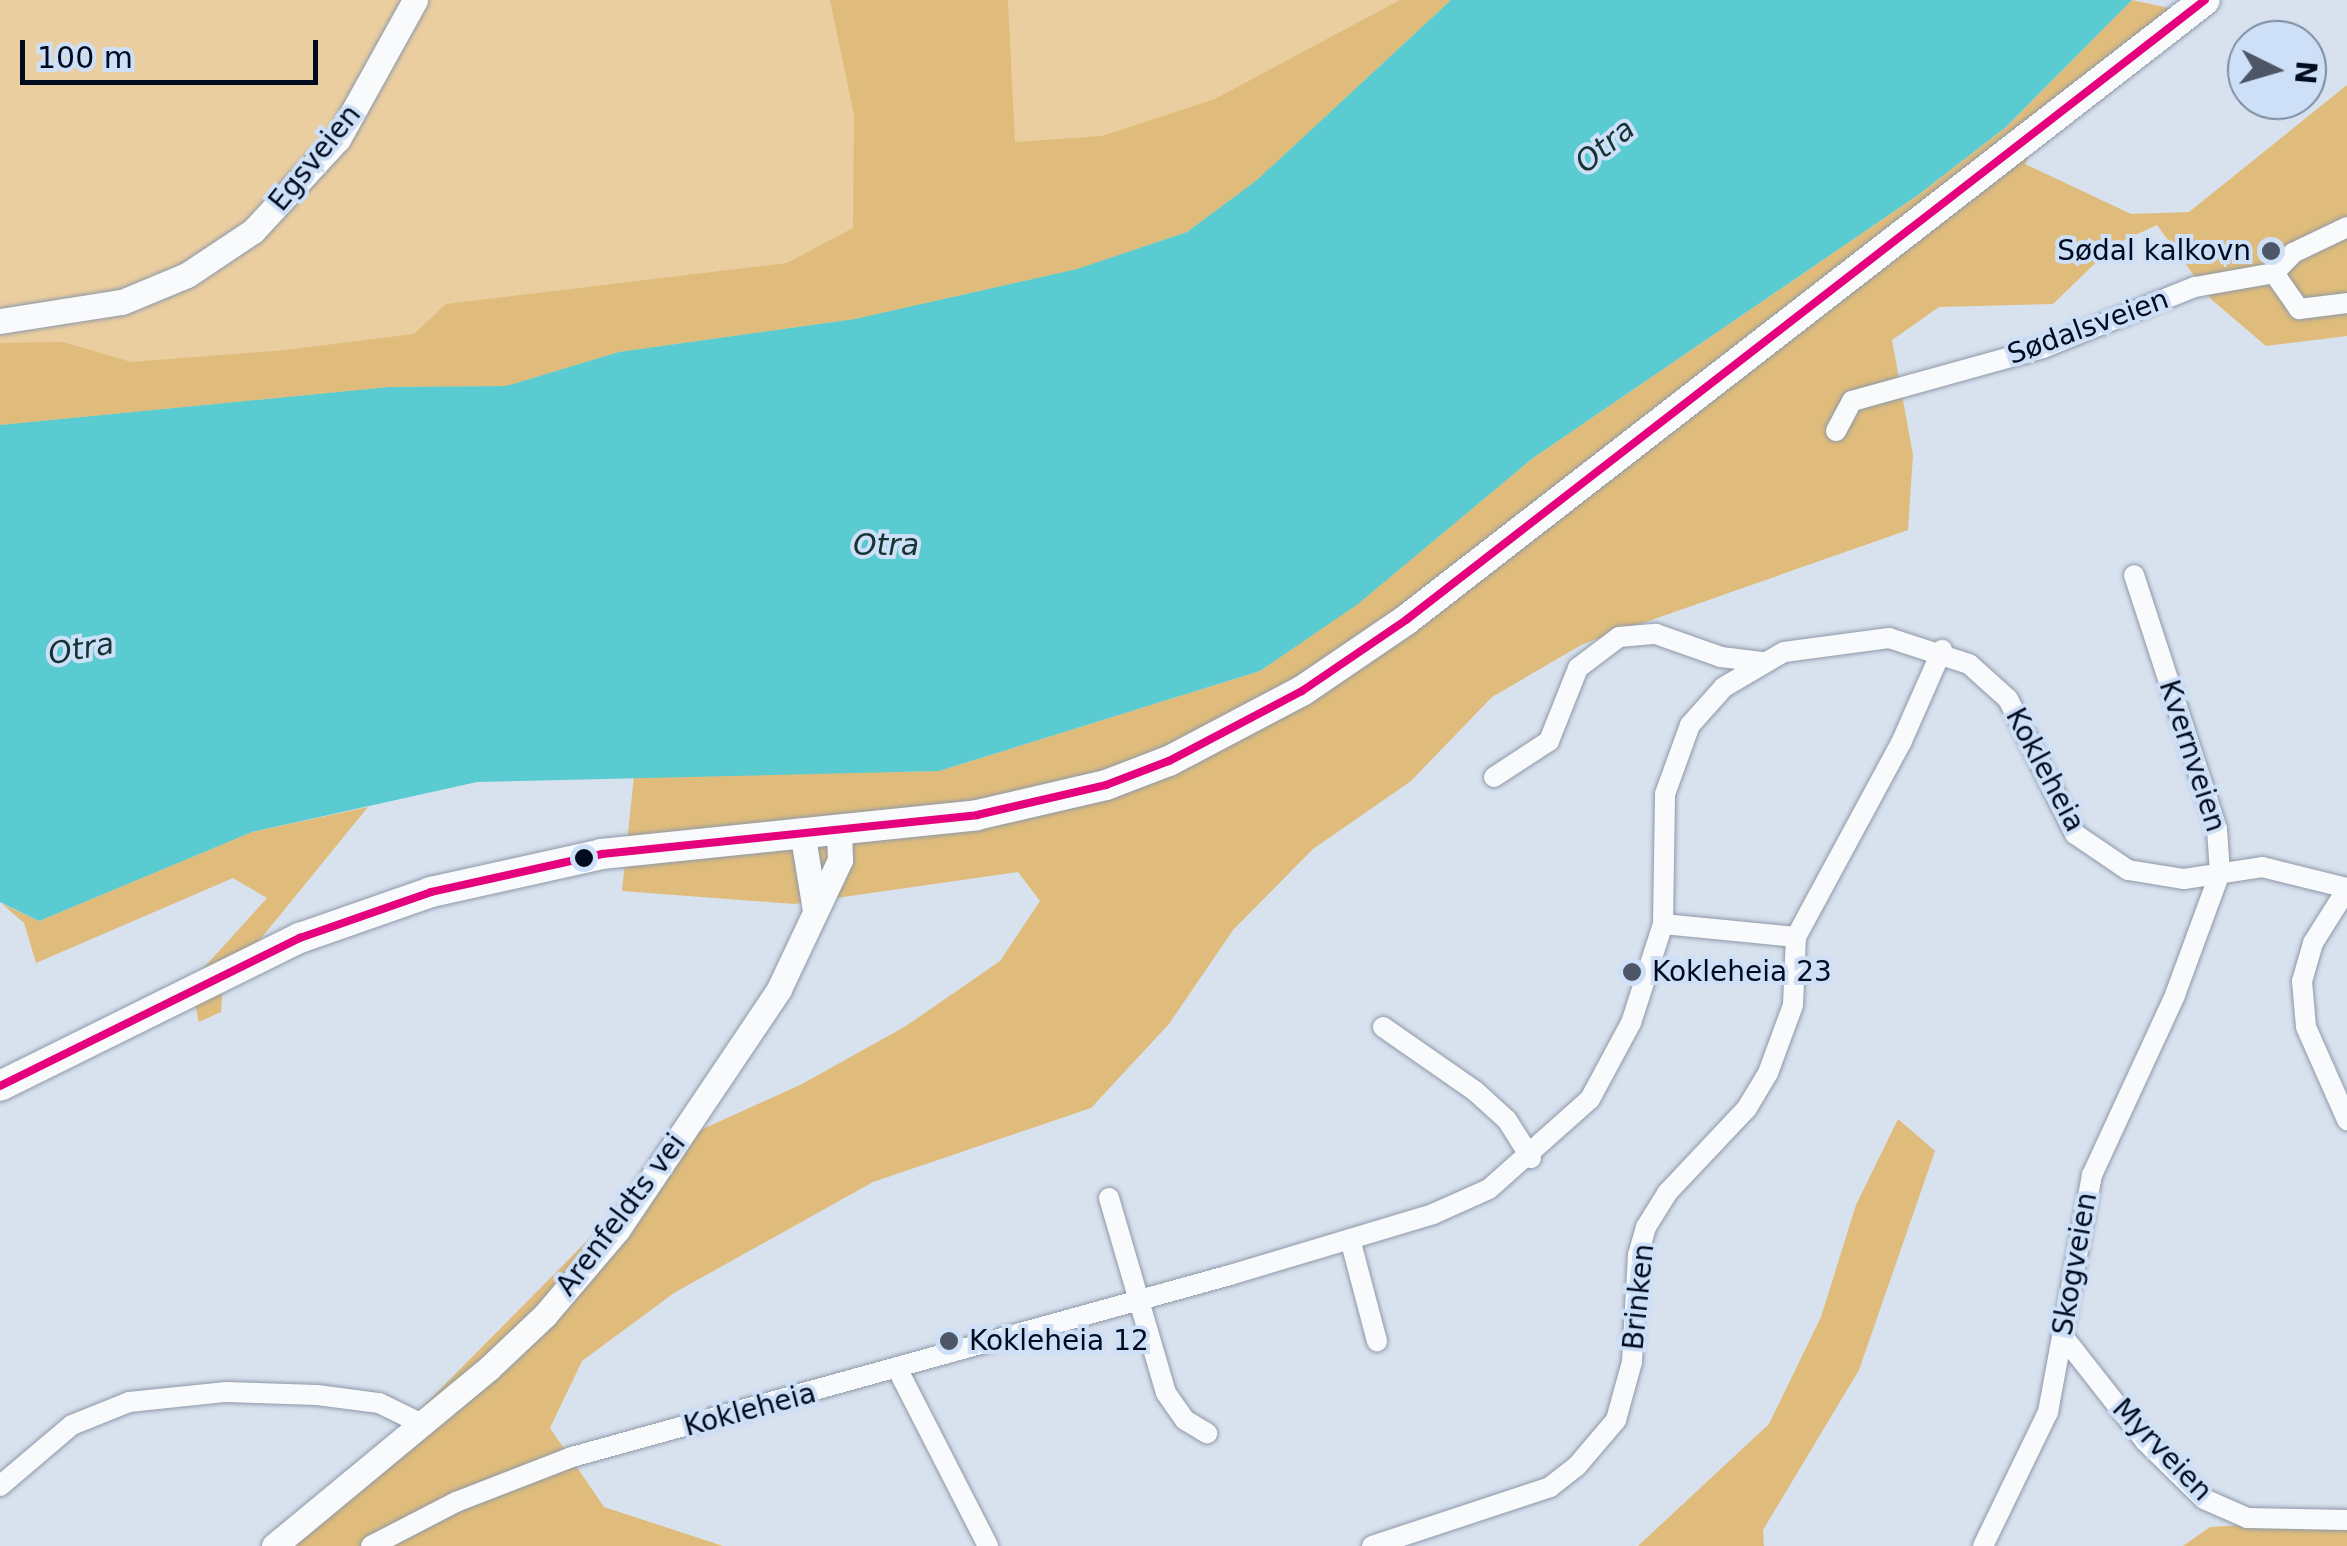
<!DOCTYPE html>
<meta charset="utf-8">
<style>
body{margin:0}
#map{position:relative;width:2347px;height:1546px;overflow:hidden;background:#d8e1ee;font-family:"DejaVu Sans",sans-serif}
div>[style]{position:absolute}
.green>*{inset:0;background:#ebcea0}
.forest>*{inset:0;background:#dfbc7b}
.water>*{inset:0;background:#5accd1}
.roads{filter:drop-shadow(0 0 2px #8d98a8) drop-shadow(0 0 2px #8d98a8)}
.minor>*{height:20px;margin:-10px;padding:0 10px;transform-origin:10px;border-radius:10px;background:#f9fafc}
.tertiary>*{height:25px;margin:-12.5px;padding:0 12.5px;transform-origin:12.5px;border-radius:12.5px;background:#f9fafc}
.primary>*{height:30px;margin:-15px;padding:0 15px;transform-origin:15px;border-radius:15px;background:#f9fafc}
.bus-1>*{height:8px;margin:-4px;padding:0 4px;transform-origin:4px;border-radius:4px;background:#e5007d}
.dots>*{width:28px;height:28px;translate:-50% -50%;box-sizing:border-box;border:5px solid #cee0f8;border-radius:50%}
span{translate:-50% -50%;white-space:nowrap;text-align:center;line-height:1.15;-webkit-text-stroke:8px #cee0f8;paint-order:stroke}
.street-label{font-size:28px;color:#010b1f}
.poi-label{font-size:28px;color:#010b1f}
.right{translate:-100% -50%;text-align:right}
.left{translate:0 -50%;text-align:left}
.water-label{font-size:30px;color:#153434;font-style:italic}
.north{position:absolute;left:2227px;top:20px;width:100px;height:100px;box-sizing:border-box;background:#cee0f8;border:2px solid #7c8ba1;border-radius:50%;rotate:95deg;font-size:28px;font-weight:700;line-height:40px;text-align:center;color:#010b1f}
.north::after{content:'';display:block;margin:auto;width:35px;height:45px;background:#4c5667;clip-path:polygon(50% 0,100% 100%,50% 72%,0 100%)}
.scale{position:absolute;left:20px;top:40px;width:298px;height:45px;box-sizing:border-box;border:5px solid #010b1f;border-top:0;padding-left:12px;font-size:30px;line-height:35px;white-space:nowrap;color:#010b1f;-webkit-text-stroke:8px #cee0f8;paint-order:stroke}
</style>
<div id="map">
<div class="green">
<i style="clip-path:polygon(0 0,1629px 0,1282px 288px,0 602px)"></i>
</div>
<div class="forest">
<i style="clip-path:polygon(830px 0,1008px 0,1015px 142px,1102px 136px,1215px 99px,1400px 0,1451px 0,1257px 180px,1187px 232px,1077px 269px,855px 319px,619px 352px,506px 386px,389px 387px,0 425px,0 343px,63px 342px,131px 362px,286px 350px,414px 334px,446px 304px,787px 263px,853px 228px,854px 115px)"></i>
<i style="clip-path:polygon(2132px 0,2182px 11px,2038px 138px,2025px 164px,2131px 214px,2189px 212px,2347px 85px,2347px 336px,2266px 346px,2212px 300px,2157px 225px,2114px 245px,2053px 304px,1939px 307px,1892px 340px,1913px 455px,1908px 530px,1583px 644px,1492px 697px,1411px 781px,1313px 849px,1233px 930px,1169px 1024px,1091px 1108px,873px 1182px,674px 1293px,582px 1361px,550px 1428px,604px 1507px,723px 1546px,265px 1546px,365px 1465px,694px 1133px,802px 1084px,906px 1026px,1000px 961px,1040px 901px,1018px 872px,794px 904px,622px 891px,634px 776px,939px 771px,1260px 671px,1358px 603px,1533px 458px,1918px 195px,2006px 127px)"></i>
<i style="clip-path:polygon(368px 807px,223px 985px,221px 1012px,199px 1022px,190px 983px,267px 898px,233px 878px,36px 963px,24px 923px,1px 903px,39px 921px,252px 832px)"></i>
<i style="clip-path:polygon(1898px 1119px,1935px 1151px,1859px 1370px,1763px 1530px,1764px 1546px,1638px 1546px,1769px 1424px,1821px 1317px,1856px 1205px)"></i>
<i style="clip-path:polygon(2347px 1519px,2347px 1546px,2183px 1546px,2210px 1527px)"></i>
</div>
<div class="water">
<i style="clip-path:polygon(1451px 0,2132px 0,2006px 127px,1918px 195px,1533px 458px,1358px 604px,1260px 671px,939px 771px,477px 782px,252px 832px,39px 921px,0 902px,0 425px,389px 387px,506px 386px,619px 352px,855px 319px,1077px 269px,1187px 232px,1257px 180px)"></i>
</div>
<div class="roads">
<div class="minor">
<i style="left:2274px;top:273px;width:44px;rotate:55.2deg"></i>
<i style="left:2299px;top:309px;width:48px;rotate:-7.1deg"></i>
<i style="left:1836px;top:431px;width:34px;rotate:-62deg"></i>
<i style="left:1852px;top:401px;width:198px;rotate:-15.5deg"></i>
<i style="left:2043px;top:348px;width:164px;rotate:-21.9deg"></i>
<i style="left:2195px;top:287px;width:80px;rotate:-10deg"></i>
<i style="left:2274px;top:273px;width:28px;rotate:-46deg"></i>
<i style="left:2293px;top:253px;width:60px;rotate:-25.7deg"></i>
<i style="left:1494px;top:777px;width:66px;rotate:-33.2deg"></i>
<i style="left:1549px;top:741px;width:79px;rotate:-68.3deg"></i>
<i style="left:1578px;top:668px;width:51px;rotate:-37.1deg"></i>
<i style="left:1619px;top:637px;width:37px;rotate:-5deg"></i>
<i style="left:1656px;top:634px;width:69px;rotate:19.5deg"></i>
<i style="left:1721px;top:657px;width:41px;rotate:7deg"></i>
<i style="left:2347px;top:889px;width:64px;rotate:122.2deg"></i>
<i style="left:2313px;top:943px;width:40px;rotate:106deg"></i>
<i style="left:2302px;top:981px;width:46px;rotate:85deg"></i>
<i style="left:2306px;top:1027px;width:102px;rotate:66.2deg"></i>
<i style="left:1663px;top:924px;width:134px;rotate:5.6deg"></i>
<i style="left:1383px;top:1027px;width:112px;rotate:34.8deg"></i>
<i style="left:1475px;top:1091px;width:43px;rotate:42.2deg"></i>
<i style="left:1507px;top:1120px;width:45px;rotate:57.7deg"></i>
<i style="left:1109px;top:1198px;width:203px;rotate:73.7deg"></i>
<i style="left:1166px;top:1393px;width:33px;rotate:55deg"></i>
<i style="left:1185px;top:1420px;width:26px;rotate:31deg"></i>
<i style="left:1350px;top:1239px;width:106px;rotate:75.2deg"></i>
<i style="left:2062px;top:1335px;width:135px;rotate:51.9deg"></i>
<i style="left:2145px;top:1441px;width:83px;rotate:44.5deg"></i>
<i style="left:2204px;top:1499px;width:47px;rotate:23.8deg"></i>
<i style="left:2247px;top:1518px;width:100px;rotate:1.1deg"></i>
<i style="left:898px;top:1370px;width:198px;rotate:62.9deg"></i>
<i style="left:0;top:1486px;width:94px;rotate:-40.3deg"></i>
<i style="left:72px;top:1425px;width:61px;rotate:-22deg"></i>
<i style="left:129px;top:1402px;width:98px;rotate:-5.9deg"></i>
<i style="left:226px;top:1392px;width:91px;rotate:1.9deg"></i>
<i style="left:317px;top:1395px;width:63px;rotate:7.4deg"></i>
<i style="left:379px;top:1403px;width:48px;rotate:26deg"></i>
<i style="left:371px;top:1546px;width:96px;rotate:-27.4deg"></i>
<i style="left:456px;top:1502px;width:124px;rotate:-21.2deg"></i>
<i style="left:572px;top:1457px;width:683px;rotate:-15.46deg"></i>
<i style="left:1230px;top:1275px;width:212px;rotate:-16.7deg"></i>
<i style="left:1433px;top:1214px;width:61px;rotate:-24.1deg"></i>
<i style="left:1489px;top:1189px;width:135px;rotate:-41.7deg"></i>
<i style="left:1590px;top:1099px;width:86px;rotate:-61.7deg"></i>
<i style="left:1631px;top:1023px;width:104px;rotate:-72.1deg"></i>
<i style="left:1663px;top:924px;width:130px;rotate:-89.1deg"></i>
<i style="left:1665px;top:794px;width:73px;rotate:-70.1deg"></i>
<i style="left:1690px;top:725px;width:51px;rotate:-48.2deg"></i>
<i style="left:1724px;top:687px;width:69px;rotate:-30.3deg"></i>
<i style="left:1784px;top:652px;width:106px;rotate:-7.6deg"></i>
<i style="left:1889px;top:638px;width:84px;rotate:18deg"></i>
<i style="left:1969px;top:664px;width:52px;rotate:41.9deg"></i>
<i style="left:2008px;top:699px;width:151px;rotate:63.6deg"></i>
<i style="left:2075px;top:834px;width:64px;rotate:34.2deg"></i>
<i style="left:2128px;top:870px;width:57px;rotate:9.1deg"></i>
<i style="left:2184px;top:879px;width:79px;rotate:-8.7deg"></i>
<i style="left:2262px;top:867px;width:88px;rotate:13.9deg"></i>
<i style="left:1372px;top:1546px;width:188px;rotate:-18.3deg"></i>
<i style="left:1550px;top:1487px;width:34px;rotate:-38deg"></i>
<i style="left:1577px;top:1466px;width:60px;rotate:-49.7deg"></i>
<i style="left:1616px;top:1420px;width:60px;rotate:-74.6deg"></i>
<i style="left:1632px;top:1362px;width:107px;rotate:-86.8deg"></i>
<i style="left:1638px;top:1255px;width:29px;rotate:-74deg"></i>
<i style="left:1646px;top:1227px;width:40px;rotate:-58deg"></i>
<i style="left:1667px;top:1193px;width:117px;rotate:-46.7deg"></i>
<i style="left:1747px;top:1108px;width:41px;rotate:-59deg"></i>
<i style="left:1768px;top:1073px;width:72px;rotate:-69.8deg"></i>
<i style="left:1793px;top:1005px;width:68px;rotate:-87.5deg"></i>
<i style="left:1796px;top:937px;width:221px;rotate:-61.6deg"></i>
<i style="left:1901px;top:743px;width:102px;rotate:-66.2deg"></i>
<i style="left:1983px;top:1546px;width:149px;rotate:-64.1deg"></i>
<i style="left:2048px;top:1412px;width:241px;rotate:-79.5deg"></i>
<i style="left:2092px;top:1175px;width:198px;rotate:-65.2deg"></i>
<i style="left:2175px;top:995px;width:130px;rotate:-69.8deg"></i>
<i style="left:2220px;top:873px;width:44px;rotate:-93.9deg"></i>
<i style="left:2217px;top:829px;width:267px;rotate:-108.1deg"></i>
</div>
<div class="tertiary">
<i style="left:0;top:321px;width:123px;rotate:-8.9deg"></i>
<i style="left:122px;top:302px;width:70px;rotate:-22.6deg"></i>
<i style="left:187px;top:275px;width:79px;rotate:-33.7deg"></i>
<i style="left:253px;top:231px;width:125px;rotate:-47.3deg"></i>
<i style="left:338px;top:139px;width:159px;rotate:-61deg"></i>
<i style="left:803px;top:837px;width:74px;rotate:80.7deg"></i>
<i style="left:274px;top:1546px;width:279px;rotate:-39.6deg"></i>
<i style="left:489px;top:1368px;width:77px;rotate:-43.4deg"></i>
<i style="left:545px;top:1315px;width:113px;rotate:-49.7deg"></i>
<i style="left:618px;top:1229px;width:289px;rotate:-56.1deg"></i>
<i style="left:779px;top:989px;width:143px;rotate:-64.7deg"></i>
<i style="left:840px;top:860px;width:25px;rotate:-92deg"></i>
</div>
<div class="primary">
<i style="left:0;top:1086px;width:335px;rotate:-26.3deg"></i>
<i style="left:300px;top:938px;width:139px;rotate:-19.3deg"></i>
<i style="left:431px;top:892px;width:175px;rotate:-12.5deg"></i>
<i style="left:602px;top:854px;width:377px;rotate:-5.9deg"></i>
<i style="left:977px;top:815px;width:132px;rotate:-13.1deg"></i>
<i style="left:1106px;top:785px;width:67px;rotate:-20.9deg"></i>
<i style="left:1169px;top:761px;width:150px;rotate:-27.8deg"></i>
<i style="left:1302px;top:691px;width:126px;rotate:-34.3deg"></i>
<i style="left:1406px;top:620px;width:1011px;rotate:-37.81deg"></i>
</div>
</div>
<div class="bus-1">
<i style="left:0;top:1086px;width:335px;rotate:-26.3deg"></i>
<i style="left:300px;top:938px;width:139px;rotate:-19.3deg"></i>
<i style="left:431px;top:892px;width:175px;rotate:-12.5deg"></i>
<i style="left:602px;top:854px;width:377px;rotate:-5.9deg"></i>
<i style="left:977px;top:815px;width:132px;rotate:-13.1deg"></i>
<i style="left:1106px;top:785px;width:67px;rotate:-20.9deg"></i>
<i style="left:1169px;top:761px;width:150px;rotate:-27.8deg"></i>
<i style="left:1302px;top:691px;width:126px;rotate:-34.3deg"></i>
<i style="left:1406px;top:620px;width:1011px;rotate:-37.81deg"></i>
</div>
<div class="dots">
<i style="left:2271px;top:251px;background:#4c5667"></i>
<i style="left:584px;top:858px;background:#010b1f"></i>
<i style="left:1632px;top:972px;background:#4c5667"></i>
<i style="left:949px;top:1341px;background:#4c5667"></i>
</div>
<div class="street-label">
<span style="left:315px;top:158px;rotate:-51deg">Egsveien</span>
<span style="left:2088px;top:327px;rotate:-20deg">Sødalsveien</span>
<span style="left:2192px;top:756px;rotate:72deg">Kvernveien</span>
<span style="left:2045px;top:770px;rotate:62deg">Kokleheia</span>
<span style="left:621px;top:1215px;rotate:-53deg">Arenfeldts vei</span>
<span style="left:2075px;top:1264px;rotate:-80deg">Skogveien</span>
<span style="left:1639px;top:1297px;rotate:-84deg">Brinken</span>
<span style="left:750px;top:1410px;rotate:-15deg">Kokleheia</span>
<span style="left:2162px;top:1450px;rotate:46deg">Myrveien</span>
</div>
<div class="poi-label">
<span class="right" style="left:2251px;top:251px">Sødal kalkovn</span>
<span class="left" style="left:1652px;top:972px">Kokleheia 23</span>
<span class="left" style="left:969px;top:1341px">Kokleheia 12</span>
</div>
<div class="water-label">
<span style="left:1605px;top:146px;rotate:-39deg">Otra</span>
<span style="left:886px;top:545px">Otra</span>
<span style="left:81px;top:649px;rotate:-10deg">Otra</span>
</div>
<div class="north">N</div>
<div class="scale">100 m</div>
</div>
